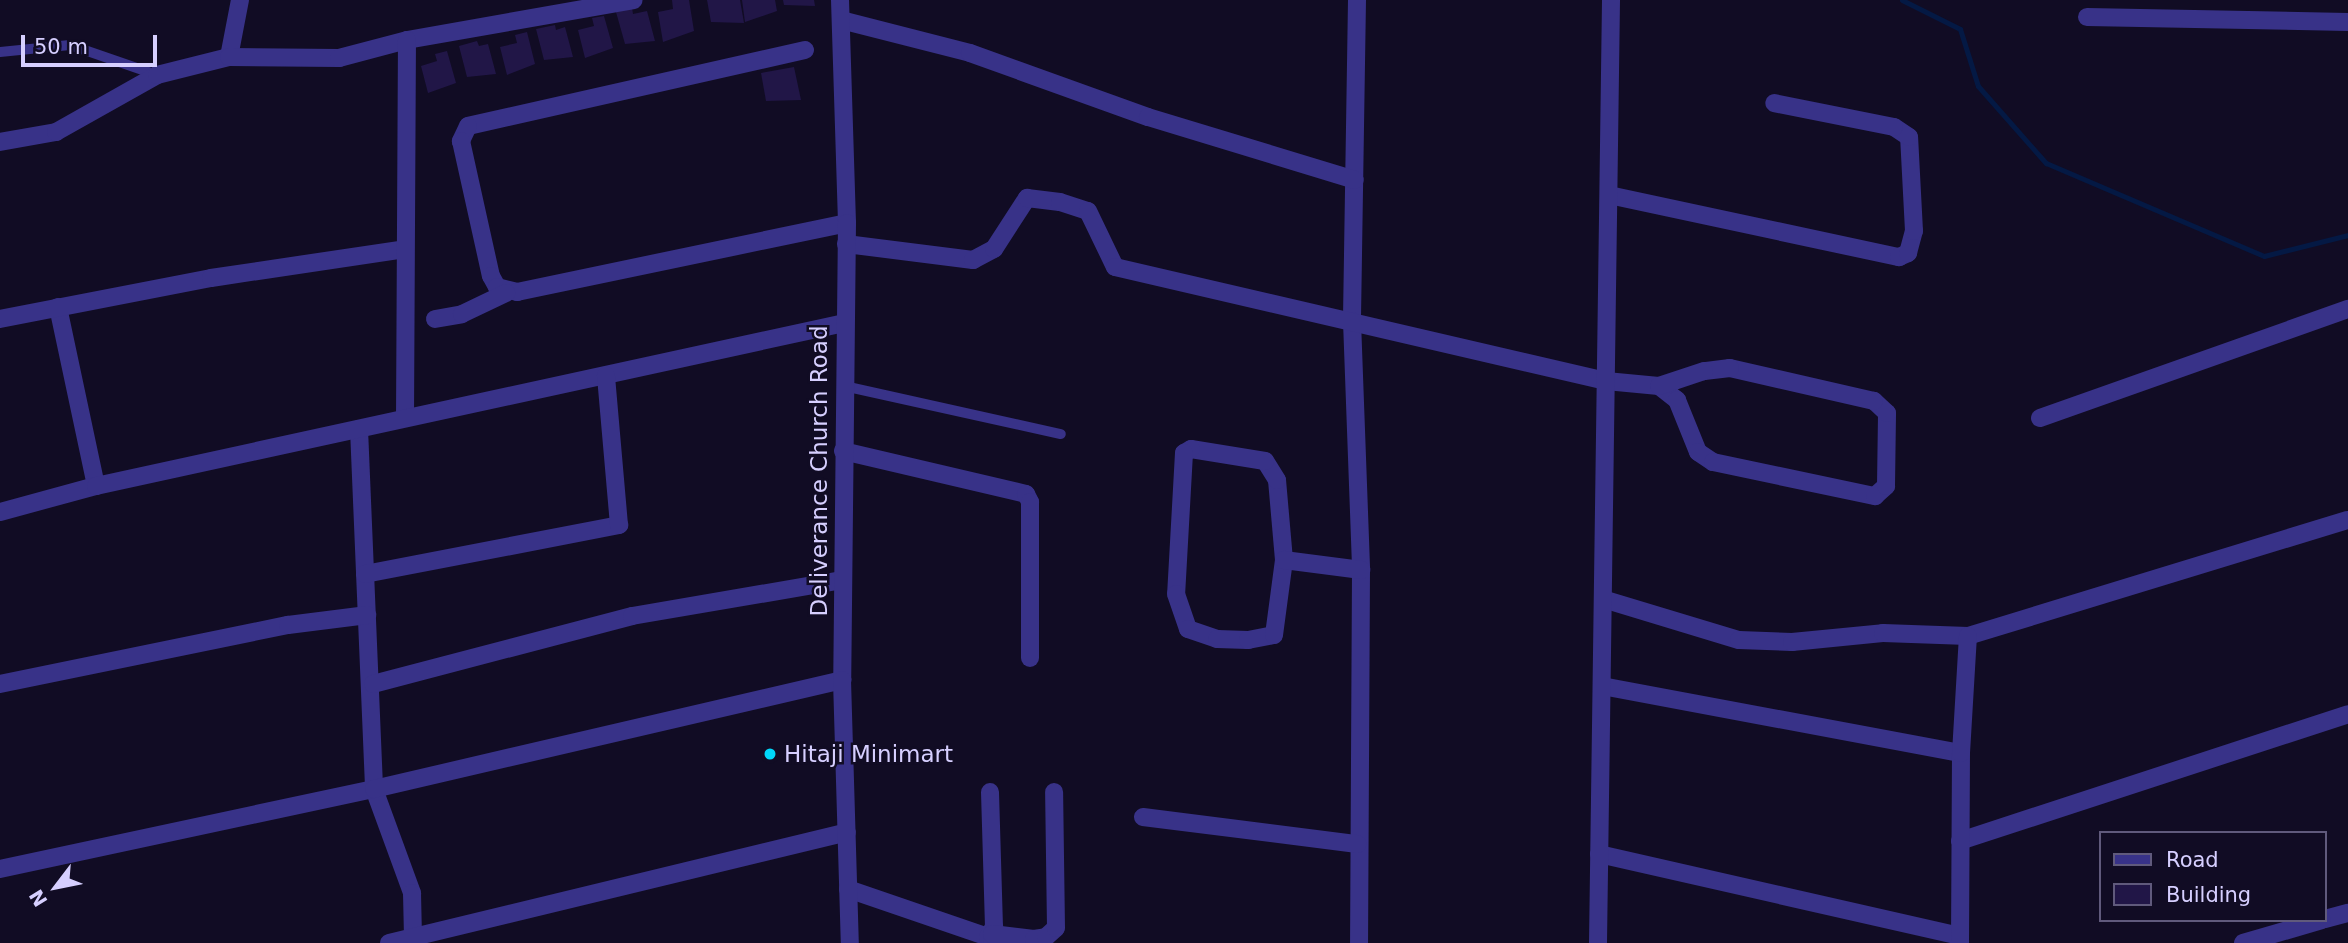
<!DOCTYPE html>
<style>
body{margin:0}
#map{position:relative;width:2348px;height:943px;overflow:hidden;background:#110c24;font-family:"DejaVu Sans",sans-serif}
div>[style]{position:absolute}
.stream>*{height:5px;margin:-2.5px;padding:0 2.5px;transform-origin:2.5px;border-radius:2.5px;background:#041944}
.building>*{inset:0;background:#211647}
.service>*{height:10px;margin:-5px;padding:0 5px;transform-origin:5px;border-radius:5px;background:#383288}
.minor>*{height:18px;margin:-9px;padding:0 9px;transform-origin:9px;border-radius:9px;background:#383288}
.tertiary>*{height:18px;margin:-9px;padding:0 9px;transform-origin:9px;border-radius:9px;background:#383288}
.dots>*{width:19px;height:19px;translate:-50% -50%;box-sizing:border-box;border:4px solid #110c24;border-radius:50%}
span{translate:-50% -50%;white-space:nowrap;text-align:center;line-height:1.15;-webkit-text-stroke:5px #110c24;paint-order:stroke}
.street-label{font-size:23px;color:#d6cfff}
.poi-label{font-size:23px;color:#d6cfff}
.left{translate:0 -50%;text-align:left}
.legend{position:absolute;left:2099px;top:831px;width:228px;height:91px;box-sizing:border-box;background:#110c24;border:2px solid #605a7c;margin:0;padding:9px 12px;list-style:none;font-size:21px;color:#d6cfff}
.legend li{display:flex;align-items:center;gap:14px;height:35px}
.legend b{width:35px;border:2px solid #605a7c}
.north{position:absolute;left:21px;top:852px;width:70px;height:70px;-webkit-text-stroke:5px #110c24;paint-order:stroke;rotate:238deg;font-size:19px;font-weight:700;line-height:28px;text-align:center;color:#d6cfff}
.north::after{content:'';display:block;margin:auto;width:24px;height:32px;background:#d6cfff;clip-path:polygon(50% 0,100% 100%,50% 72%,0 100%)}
.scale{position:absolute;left:21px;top:35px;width:136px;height:32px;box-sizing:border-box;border:4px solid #d6cfff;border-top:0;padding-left:9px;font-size:21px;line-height:24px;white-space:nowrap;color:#d6cfff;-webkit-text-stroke:5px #110c24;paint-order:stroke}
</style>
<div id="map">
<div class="stream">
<i style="left:1902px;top:0;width:65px;rotate:26.6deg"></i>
<i style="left:1960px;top:29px;width:60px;rotate:72.5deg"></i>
<i style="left:1978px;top:86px;width:103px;rotate:48.6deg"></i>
<i style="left:2046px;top:163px;width:237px;rotate:23.1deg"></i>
<i style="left:2264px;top:256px;width:87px;rotate:-14deg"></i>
</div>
<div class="building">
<i style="clip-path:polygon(672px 0,689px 0,694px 31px,663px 42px,658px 12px,673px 9px)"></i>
<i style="clip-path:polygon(707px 0,740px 0,744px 23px,711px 22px)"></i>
<i style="clip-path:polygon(742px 0,775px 0,777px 11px,745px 22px)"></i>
<i style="clip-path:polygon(783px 0,814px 0,815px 6px,784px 5px)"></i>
<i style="clip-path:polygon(632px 8px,633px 14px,647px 11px,655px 41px,625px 44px,616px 12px)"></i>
<i style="clip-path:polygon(604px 16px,613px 48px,585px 58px,578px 30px,594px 26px,592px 18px)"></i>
<i style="clip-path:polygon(555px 25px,556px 30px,565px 27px,573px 57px,544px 60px,536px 29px)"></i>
<i style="clip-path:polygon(527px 32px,535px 64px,507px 75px,500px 47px,517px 43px,515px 35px)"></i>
<i style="clip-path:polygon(477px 41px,479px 46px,488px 44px,496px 74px,467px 77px,459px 46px)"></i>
<i style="clip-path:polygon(447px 51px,456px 83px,428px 93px,421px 66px,437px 61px,435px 54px)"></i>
<i style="clip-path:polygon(794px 67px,801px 100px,766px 101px,761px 73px)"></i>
</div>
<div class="service">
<i style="left:0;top:52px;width:70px;rotate:-5.7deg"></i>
<i style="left:70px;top:45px;width:92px;rotate:19deg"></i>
<i style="left:844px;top:386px;width:222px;rotate:12.5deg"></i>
</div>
<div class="minor">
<i style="left:1357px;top:0;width:321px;rotate:90.9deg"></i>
<i style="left:1352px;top:321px;width:249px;rotate:87.9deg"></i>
<i style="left:1361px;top:570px;width:373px;rotate:90.3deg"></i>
<i style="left:2087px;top:17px;width:261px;rotate:1.1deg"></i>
<i style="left:841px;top:20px;width:133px;rotate:14.3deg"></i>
<i style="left:970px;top:53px;width:189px;rotate:19.8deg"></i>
<i style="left:1148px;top:117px;width:216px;rotate:16.9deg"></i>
<i style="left:805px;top:50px;width:345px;rotate:167.3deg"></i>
<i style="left:468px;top:126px;width:17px;rotate:115deg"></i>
<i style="left:461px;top:141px;width:138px;rotate:77.5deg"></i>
<i style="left:491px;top:276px;width:13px;rotate:61deg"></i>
<i style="left:497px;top:287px;width:21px;rotate:14deg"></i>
<i style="left:517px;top:292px;width:337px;rotate:-11.8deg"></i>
<i style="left:229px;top:57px;width:58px;rotate:-79.1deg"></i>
<i style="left:0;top:142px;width:57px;rotate:-10.1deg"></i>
<i style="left:56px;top:132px;width:116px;rotate:-29.4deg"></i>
<i style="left:157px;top:75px;width:74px;rotate:-14deg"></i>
<i style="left:229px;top:57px;width:110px;rotate:0.5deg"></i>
<i style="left:339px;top:58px;width:70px;rotate:-14.8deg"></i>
<i style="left:407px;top:40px;width:230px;rotate:-10deg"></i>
<i style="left:1609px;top:195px;width:297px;rotate:12.1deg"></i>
<i style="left:1899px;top:257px;width:10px;rotate:-24deg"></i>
<i style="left:1908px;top:253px;width:23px;rotate:-75deg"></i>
<i style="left:1914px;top:231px;width:94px;rotate:-93deg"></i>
<i style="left:1909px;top:137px;width:18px;rotate:-146deg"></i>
<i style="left:1894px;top:127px;width:122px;rotate:-168.7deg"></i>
<i style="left:846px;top:244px;width:128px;rotate:7.2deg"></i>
<i style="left:973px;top:260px;width:24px;rotate:-28deg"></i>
<i style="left:994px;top:249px;width:61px;rotate:-57.1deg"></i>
<i style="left:1027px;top:198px;width:33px;rotate:7deg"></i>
<i style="left:1060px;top:202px;width:29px;rotate:18deg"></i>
<i style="left:1088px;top:211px;width:62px;rotate:64.3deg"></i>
<i style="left:1115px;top:267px;width:504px;rotate:13.07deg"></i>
<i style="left:1606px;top:381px;width:53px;rotate:5.4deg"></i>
<i style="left:1659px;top:386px;width:23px;rotate:38deg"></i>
<i style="left:1677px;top:400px;width:56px;rotate:68deg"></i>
<i style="left:1698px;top:452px;width:18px;rotate:34deg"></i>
<i style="left:1713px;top:462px;width:166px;rotate:11.9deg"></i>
<i style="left:1875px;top:496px;width:15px;rotate:-42deg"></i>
<i style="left:1886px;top:486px;width:73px;rotate:-89.2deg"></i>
<i style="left:1887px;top:413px;width:18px;rotate:-137deg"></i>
<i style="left:1874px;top:401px;width:148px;rotate:-167.1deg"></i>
<i style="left:1730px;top:368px;width:26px;rotate:173deg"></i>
<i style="left:1704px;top:371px;width:47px;rotate:161.6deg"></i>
<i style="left:58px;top:307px;width:183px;rotate:78deg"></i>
<i style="left:0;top:319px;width:215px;rotate:-11deg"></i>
<i style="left:211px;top:278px;width:196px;rotate:-8.5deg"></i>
<i style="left:435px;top:319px;width:27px;rotate:-10deg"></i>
<i style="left:462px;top:314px;width:49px;rotate:-25.5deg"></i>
<i style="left:405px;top:418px;width:378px;rotate:-89.7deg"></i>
<i style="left:2040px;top:418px;width:327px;rotate:-19.5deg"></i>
<i style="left:359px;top:429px;width:360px;rotate:87.6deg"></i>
<i style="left:374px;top:789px;width:111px;rotate:69.9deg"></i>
<i style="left:412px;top:893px;width:43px;rotate:88.7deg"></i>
<i style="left:843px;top:451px;width:188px;rotate:13.2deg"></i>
<i style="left:1026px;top:494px;width:9px;rotate:63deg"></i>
<i style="left:1030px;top:502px;width:156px;rotate:90deg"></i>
<i style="left:0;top:512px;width:99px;rotate:-15.2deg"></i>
<i style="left:96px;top:486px;width:766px;rotate:-12.29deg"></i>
<i style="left:1284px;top:560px;width:80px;rotate:-95deg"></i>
<i style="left:1277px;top:480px;width:22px;rotate:-122deg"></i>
<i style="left:1265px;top:461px;width:75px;rotate:-170.8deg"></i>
<i style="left:1191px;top:449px;width:8px;rotate:150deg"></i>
<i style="left:1184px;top:453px;width:141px;rotate:93.2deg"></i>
<i style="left:1176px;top:594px;width:37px;rotate:71deg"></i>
<i style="left:1188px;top:629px;width:31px;rotate:19deg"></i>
<i style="left:1217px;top:639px;width:31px;rotate:2deg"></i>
<i style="left:1248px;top:640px;width:26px;rotate:-11deg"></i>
<i style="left:1274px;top:635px;width:76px;rotate:-82.4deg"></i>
<i style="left:1284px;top:560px;width:78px;rotate:7.4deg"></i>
<i style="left:365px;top:574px;width:259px;rotate:-10.9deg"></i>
<i style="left:619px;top:525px;width:150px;rotate:-95deg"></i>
<i style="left:1603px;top:599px;width:142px;rotate:16.8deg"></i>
<i style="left:1739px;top:640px;width:53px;rotate:2.2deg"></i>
<i style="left:1792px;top:642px;width:91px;rotate:-5.6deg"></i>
<i style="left:1883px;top:633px;width:85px;rotate:2deg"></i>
<i style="left:1968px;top:636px;width:397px;rotate:-17deg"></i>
<i style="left:0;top:684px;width:294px;rotate:-11.6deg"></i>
<i style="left:288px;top:625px;width:80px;rotate:-7.2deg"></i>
<i style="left:373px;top:684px;width:268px;rotate:-14.7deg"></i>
<i style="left:632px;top:616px;width:214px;rotate:-9.7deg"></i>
<i style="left:1602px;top:686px;width:365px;rotate:10.6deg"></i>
<i style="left:1143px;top:817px;width:216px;rotate:7.2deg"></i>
<i style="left:1960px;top:841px;width:408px;rotate:-18.1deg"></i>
<i style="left:1599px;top:854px;width:370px;rotate:12.8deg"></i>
<i style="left:0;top:869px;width:382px;rotate:-12.1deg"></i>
<i style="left:374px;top:789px;width:481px;rotate:-13.1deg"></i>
<i style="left:848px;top:889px;width:148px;rotate:18.9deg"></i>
<i style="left:988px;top:937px;width:12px;rotate:-59deg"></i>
<i style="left:994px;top:927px;width:135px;rotate:-91.7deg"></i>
<i style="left:2325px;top:919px;width:24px;rotate:-15deg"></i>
<i style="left:389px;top:943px;width:471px;rotate:-13.6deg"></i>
<i style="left:993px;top:943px;width:9px;rotate:-96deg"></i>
<i style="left:992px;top:934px;width:42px;rotate:6.8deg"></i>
<i style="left:1034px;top:939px;width:12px;rotate:-9deg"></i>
<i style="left:1046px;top:937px;width:13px;rotate:-42deg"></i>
<i style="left:1056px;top:928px;width:136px;rotate:-90.8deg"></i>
<i style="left:1598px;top:943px;width:943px;rotate:-89.21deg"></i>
<i style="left:1960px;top:943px;width:190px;rotate:-89.7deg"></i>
<i style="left:1961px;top:753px;width:117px;rotate:-86.6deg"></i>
<i style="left:2243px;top:943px;width:82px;rotate:-16.2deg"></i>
</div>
<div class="tertiary">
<i style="left:840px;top:0;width:223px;rotate:88.2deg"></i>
<i style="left:847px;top:223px;width:457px;rotate:90.6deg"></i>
<i style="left:842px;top:680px;width:263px;rotate:88.3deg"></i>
</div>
<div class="dots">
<i style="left:770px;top:754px;background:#00d7fa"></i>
</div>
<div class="street-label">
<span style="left:819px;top:471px;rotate:-90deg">Deliverance Church Road</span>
</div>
<div class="poi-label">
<span class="left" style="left:784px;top:754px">Hitaji Minimart</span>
</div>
<ul class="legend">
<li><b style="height:9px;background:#383288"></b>Road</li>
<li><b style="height:19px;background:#211647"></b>Building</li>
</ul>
<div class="north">N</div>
<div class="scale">50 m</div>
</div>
